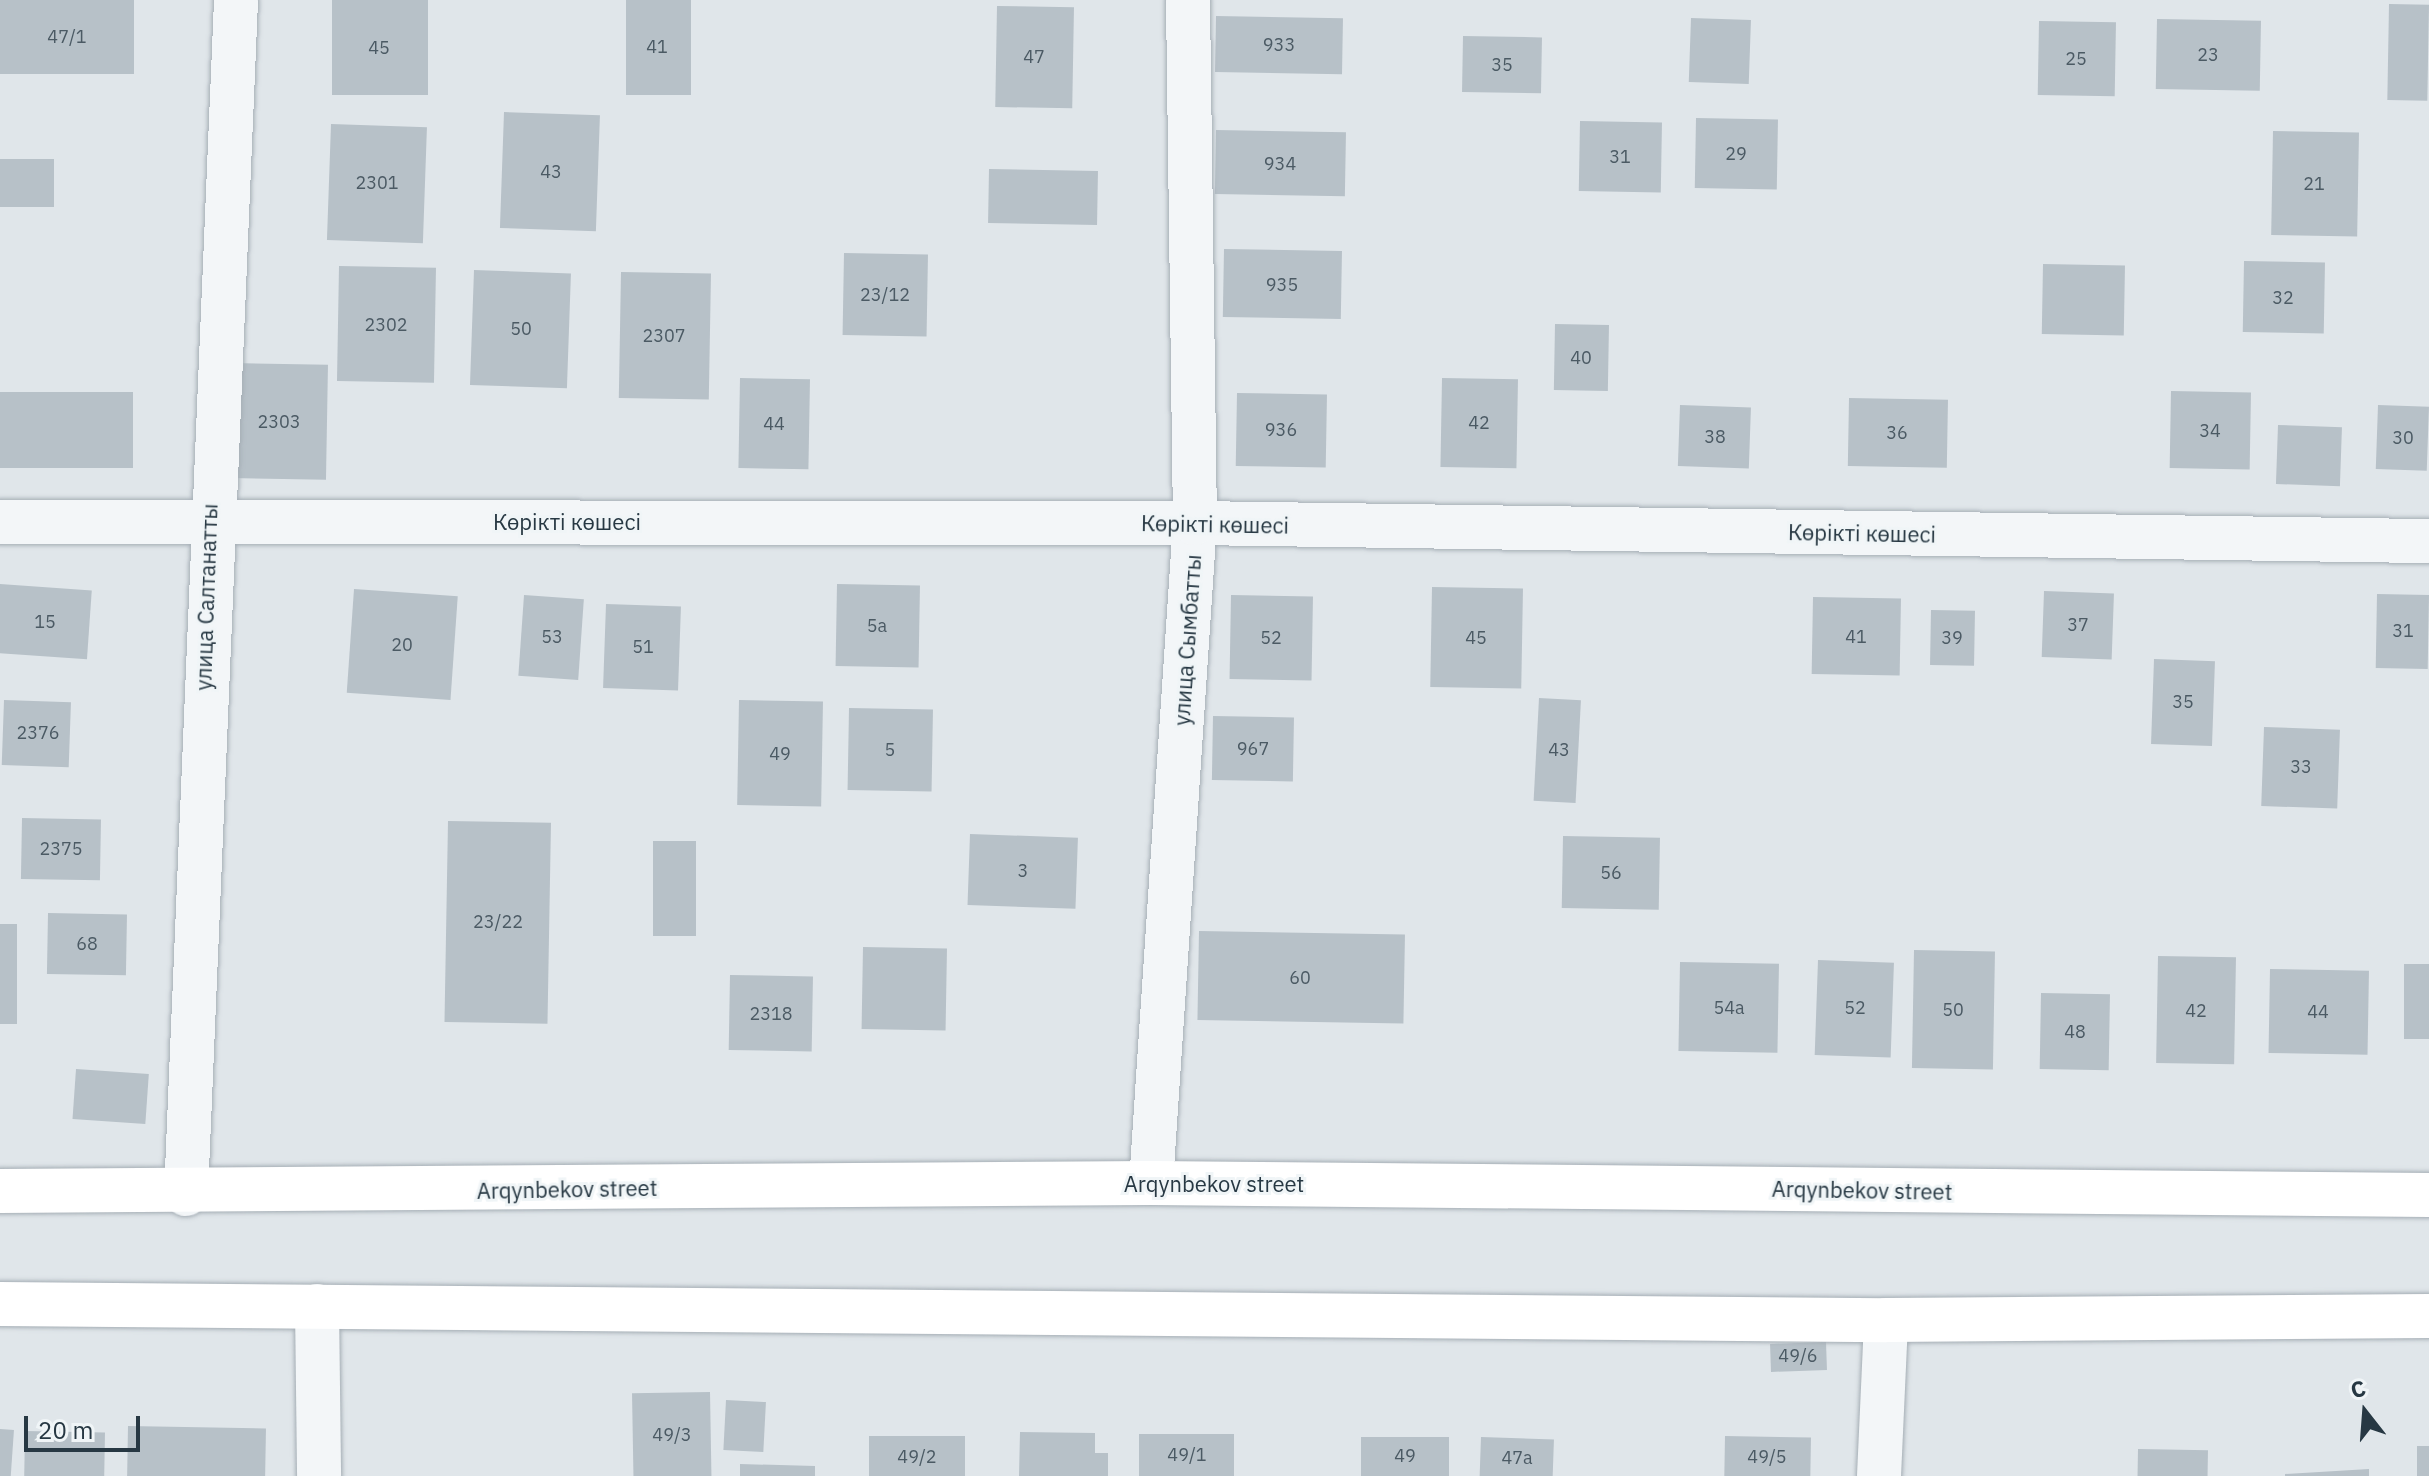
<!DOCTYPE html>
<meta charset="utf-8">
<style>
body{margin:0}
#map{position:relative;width:2429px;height:1476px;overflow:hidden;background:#e0e6ea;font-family:"IBM Plex Sans",sans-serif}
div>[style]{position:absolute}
.building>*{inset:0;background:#b7c1c8;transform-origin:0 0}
.roads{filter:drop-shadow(0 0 2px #a5aeb5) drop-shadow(0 0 2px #a5aeb5)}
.minor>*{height:44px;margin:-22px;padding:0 22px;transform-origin:22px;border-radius:22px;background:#f3f6f8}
.primary>*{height:44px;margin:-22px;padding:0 22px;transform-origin:22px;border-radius:22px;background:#fff}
span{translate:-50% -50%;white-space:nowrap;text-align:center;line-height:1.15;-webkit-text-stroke:6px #f0f5f7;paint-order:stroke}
.number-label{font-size:18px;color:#4b5a64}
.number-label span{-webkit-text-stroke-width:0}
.street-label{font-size:22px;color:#273843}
.north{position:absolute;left:2325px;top:1372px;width:80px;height:80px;-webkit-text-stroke:6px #f0f5f7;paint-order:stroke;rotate:343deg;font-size:22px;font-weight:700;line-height:32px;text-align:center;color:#273843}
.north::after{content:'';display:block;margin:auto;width:28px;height:36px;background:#273843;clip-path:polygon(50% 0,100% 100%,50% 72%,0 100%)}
.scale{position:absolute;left:24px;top:1416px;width:116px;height:36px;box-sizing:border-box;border:4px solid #273843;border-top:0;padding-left:10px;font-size:24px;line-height:28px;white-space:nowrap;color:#273843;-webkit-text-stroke:6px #f0f5f7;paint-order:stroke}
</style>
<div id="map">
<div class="building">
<i style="left:0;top:0;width:134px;height:74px"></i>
<i style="left:332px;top:0;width:96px;height:95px"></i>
<i style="left:626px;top:0;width:65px;height:95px"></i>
<i style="left:2389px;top:4px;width:40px;height:96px;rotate:1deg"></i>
<i style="left:997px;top:6px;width:77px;height:101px;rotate:1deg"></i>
<i style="left:1216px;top:16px;width:127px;height:56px;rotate:1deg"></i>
<i style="left:1691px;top:18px;width:60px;height:64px;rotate:2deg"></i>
<i style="left:2157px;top:19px;width:104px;height:70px;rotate:1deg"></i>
<i style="left:2039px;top:21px;width:77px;height:74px;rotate:1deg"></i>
<i style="left:1463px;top:36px;width:79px;height:56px;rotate:1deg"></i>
<i style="left:504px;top:112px;width:96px;height:116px;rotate:2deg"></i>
<i style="left:1696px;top:118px;width:82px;height:70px;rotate:1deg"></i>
<i style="left:1580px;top:121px;width:82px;height:70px;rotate:1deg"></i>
<i style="left:331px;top:124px;width:96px;height:116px;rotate:2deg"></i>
<i style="left:1216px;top:130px;width:130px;height:64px;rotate:1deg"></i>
<i style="left:2273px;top:131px;width:86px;height:104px;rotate:1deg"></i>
<i style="left:54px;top:159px;width:48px;height:54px;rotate:90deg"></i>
<i style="left:989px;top:169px;width:109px;height:54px;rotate:1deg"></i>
<i style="left:1224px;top:249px;width:118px;height:68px;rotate:1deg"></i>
<i style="left:844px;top:253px;width:84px;height:82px;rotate:1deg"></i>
<i style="left:2244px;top:261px;width:81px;height:71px;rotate:1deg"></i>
<i style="left:2043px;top:264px;width:82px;height:70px;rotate:1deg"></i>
<i style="left:339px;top:266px;width:97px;height:115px;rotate:1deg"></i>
<i style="left:474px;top:270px;width:97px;height:115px;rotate:2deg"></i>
<i style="left:621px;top:272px;width:90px;height:126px;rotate:1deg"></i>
<i style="left:1555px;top:324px;width:54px;height:66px;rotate:1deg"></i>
<i style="left:232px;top:363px;width:96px;height:115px;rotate:1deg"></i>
<i style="left:740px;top:378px;width:70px;height:90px;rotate:1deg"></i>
<i style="left:1442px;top:378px;width:76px;height:89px;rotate:1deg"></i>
<i style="left:2171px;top:391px;width:80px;height:77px;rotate:1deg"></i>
<i style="left:0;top:392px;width:133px;height:76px"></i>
<i style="left:1237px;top:393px;width:90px;height:73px;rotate:1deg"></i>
<i style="left:1849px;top:398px;width:99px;height:68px;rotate:1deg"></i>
<i style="left:1680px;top:405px;width:71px;height:61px;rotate:2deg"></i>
<i style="left:2378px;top:405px;width:51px;height:64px;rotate:2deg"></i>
<i style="left:2278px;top:425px;width:64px;height:59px;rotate:2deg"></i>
<i style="left:0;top:584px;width:92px;height:69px;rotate:4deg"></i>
<i style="left:837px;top:584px;width:83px;height:82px;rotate:1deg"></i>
<i style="left:1432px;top:587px;width:91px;height:100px;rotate:1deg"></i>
<i style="left:354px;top:589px;width:104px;height:104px;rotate:4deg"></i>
<i style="left:2044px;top:591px;width:70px;height:66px;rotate:2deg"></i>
<i style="left:2377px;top:594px;width:52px;height:74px;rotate:1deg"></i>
<i style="left:524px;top:595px;width:60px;height:81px;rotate:4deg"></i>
<i style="left:1231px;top:595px;width:82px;height:84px;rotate:1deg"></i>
<i style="left:1813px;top:597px;width:88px;height:77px;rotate:1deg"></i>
<i style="left:606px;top:604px;width:75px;height:84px;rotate:2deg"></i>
<i style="left:1931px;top:610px;width:44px;height:55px;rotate:1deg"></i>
<i style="left:2154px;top:659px;width:61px;height:85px;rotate:2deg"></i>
<i style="left:1539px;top:698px;width:42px;height:103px;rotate:3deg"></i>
<i style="left:4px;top:700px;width:67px;height:65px;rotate:2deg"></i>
<i style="left:739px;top:700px;width:84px;height:105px;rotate:1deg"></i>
<i style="left:849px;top:708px;width:84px;height:82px;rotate:1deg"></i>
<i style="left:1213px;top:716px;width:81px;height:64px;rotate:1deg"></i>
<i style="left:2264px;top:727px;width:76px;height:79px;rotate:2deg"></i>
<i style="left:22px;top:818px;width:79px;height:61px;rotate:1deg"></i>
<i style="left:448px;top:821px;width:103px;height:201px;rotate:1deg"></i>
<i style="left:970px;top:834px;width:108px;height:71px;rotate:2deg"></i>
<i style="left:1563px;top:836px;width:97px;height:72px;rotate:1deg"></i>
<i style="left:653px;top:841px;width:43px;height:95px"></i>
<i style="left:48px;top:913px;width:79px;height:61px;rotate:1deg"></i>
<i style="left:0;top:924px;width:17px;height:100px"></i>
<i style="left:1199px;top:931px;width:206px;height:89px;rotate:1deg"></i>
<i style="left:863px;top:947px;width:84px;height:82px;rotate:1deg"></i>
<i style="left:1914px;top:950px;width:81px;height:118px;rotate:1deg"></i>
<i style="left:2158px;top:956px;width:78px;height:107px;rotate:1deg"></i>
<i style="left:1818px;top:960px;width:76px;height:95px;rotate:2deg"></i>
<i style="left:1680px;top:962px;width:99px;height:89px;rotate:1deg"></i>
<i style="left:2404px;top:964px;width:25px;height:75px"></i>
<i style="left:2270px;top:969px;width:99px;height:84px;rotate:1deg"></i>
<i style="left:730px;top:975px;width:83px;height:75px;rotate:1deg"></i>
<i style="left:2041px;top:993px;width:69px;height:76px;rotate:1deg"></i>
<i style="left:76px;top:1069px;width:73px;height:50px;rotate:4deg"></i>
<i style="left:1826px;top:1342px;width:28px;height:56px;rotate:88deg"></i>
<i style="left:710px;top:1392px;width:84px;height:78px;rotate:89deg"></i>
<i style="left:726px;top:1400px;width:40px;height:50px;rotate:3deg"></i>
<i style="left:128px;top:1426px;width:138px;height:50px;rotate:1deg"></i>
<i style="left:0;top:1429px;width:14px;height:47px;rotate:4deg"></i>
<i style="left:25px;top:1431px;width:80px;height:45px;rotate:1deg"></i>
<i style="clip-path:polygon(1020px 1432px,1095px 1433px,1095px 1453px,1108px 1453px,1108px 1476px,1019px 1476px)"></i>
<i style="left:1139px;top:1434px;width:95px;height:42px"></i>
<i style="left:965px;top:1436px;width:40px;height:96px;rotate:90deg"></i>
<i style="left:1725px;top:1436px;width:86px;height:40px;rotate:1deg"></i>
<i style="left:1361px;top:1437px;width:88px;height:39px"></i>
<i style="left:1481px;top:1437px;width:73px;height:39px;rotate:2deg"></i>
<i style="left:2429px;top:1446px;width:30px;height:12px;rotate:90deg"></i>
<i style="left:2138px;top:1449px;width:70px;height:27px;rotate:1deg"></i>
<i style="clip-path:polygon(740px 1464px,815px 1466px,815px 1476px,740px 1476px)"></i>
<i style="clip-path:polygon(2369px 1469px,2369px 1476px,2285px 1476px,2285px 1474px)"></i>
</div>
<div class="roads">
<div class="minor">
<i style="left:0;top:522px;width:1195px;rotate:0.05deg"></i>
<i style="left:1195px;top:523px;width:1234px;rotate:0.84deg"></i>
<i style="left:1151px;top:1183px;width:661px;rotate:-86.19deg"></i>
<i style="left:1195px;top:523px;width:523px;rotate:-90.77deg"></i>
<i style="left:186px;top:1194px;width:1195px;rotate:-87.6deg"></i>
<i style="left:317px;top:1306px;width:170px;rotate:89.3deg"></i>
<i style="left:1879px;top:1476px;width:156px;rotate:-87.4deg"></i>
</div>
<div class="primary">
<i style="left:0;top:1191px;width:1151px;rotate:-0.4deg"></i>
<i style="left:1151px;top:1183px;width:1278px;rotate:0.54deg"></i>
<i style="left:0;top:1304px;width:1886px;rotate:0.49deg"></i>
<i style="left:1886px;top:1320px;width:543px;rotate:-0.42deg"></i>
</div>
</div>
<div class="number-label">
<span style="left:67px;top:37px">47/1</span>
<span style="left:1279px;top:45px">933</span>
<span style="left:657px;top:47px">41</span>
<span style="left:379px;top:48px">45</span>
<span style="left:2208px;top:55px">23</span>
<span style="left:1034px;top:57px">47</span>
<span style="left:2076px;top:59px">25</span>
<span style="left:1502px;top:65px">35</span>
<span style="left:1736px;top:154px">29</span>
<span style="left:1620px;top:157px">31</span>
<span style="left:1280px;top:164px">934</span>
<span style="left:551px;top:172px">43</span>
<span style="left:377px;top:183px">2301</span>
<span style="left:2314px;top:184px">21</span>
<span style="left:1282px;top:285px">935</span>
<span style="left:885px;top:295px">23/12</span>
<span style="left:2283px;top:298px">32</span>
<span style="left:386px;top:325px">2302</span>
<span style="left:521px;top:329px">50</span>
<span style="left:664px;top:336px">2307</span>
<span style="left:1581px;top:358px">40</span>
<span style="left:279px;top:422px">2303</span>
<span style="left:1479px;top:423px">42</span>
<span style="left:774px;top:424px">44</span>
<span style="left:1281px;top:430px">936</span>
<span style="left:2210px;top:431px">34</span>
<span style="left:1897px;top:433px">36</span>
<span style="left:1715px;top:437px">38</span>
<span style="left:2403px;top:438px">30</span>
<span style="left:45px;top:622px">15</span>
<span style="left:2078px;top:625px">37</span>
<span style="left:877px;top:626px">5а</span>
<span style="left:2403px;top:631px">31</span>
<span style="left:552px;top:637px">53</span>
<span style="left:1856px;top:637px">41</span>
<span style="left:1271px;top:638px">52</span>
<span style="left:1476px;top:638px">45</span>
<span style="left:1952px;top:638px">39</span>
<span style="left:402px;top:645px">20</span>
<span style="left:643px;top:647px">51</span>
<span style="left:2183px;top:702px">35</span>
<span style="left:38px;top:733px">2376</span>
<span style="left:1253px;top:749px">967</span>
<span style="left:890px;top:750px">5</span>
<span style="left:1559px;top:750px">43</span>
<span style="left:780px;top:754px">49</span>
<span style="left:2301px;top:767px">33</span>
<span style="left:61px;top:849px">2375</span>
<span style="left:1023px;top:871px">3</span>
<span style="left:1611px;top:873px">56</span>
<span style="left:498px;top:922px">23/22</span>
<span style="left:87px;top:944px">68</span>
<span style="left:1300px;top:978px">60</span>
<span style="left:1729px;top:1008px">54а</span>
<span style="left:1855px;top:1008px">52</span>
<span style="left:1953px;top:1010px">50</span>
<span style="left:2196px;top:1011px">42</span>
<span style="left:2318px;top:1012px">44</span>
<span style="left:771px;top:1014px">2318</span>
<span style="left:2075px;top:1032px">48</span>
<span style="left:1798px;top:1356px">49/6</span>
<span style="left:672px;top:1435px">49/3</span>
<span style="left:1187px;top:1455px">49/1</span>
<span style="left:1405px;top:1456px">49</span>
<span style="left:917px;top:1457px">49/2</span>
<span style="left:1767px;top:1457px">49/5</span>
<span style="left:1517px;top:1458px">47а</span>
</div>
<div class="street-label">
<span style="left:567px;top:522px">Көрікті көшесі</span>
<span style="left:1215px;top:524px;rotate:1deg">Көрікті көшесі</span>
<span style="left:1862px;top:533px;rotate:1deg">Көрікті көшесі</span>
<span style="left:206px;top:597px;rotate:-88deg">улица Салтанатты</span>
<span style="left:1187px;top:640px;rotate:-86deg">улица Сымбатты</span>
<span style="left:1214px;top:1184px">Arqynbekov street</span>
<span style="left:567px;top:1189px;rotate:-1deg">Arqynbekov street</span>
<span style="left:1862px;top:1190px;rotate:1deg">Arqynbekov street</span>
</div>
<div class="north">С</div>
<div class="scale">20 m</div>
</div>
